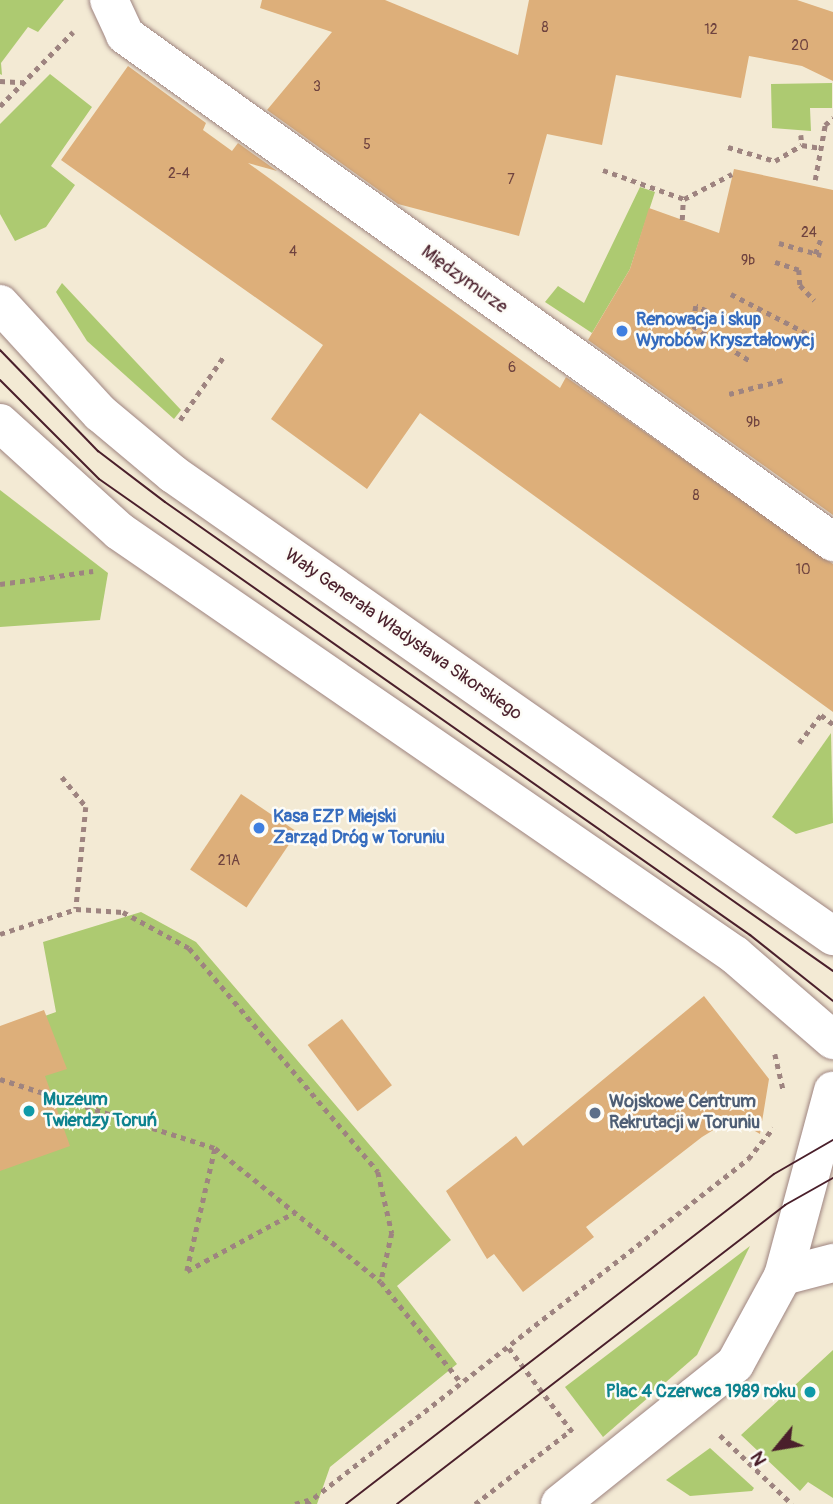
<!DOCTYPE html>
<meta charset="utf-8">
<style>
body{margin:0}
#map{position:relative;width:833px;height:1504px;overflow:hidden;background:#f3ead4;font-family:Pangolin,sans-serif}
div>[style]{position:absolute}
.green>*{inset:0;background:#adca71}
.building>*{inset:0;background:#ddaf7a;transform-origin:0 0}
.path>*{height:4.5px;margin-top:-2.25px;transform-origin:0;background:repeating-linear-gradient(90deg,#9e8480 0 5px,transparent 0 10px)}
.roads{filter:drop-shadow(0 0 2px #9e8480) drop-shadow(0 0 2px #9e8480)}
.minor>*{height:38px;margin:-19px;padding:0 19px;transform-origin:19px;border-radius:19px;background:#fff}
.tertiary>*{height:38px;margin:-19px;padding:0 19px;transform-origin:19px;border-radius:19px;background:#fff}
.tram>*{height:2px;margin:-1px;padding:0 1px;transform-origin:1px;border-radius:1px;background:#4a1f2b}
.dots>*{width:19px;height:19px;translate:-50% -50%;box-sizing:border-box;border:4px solid #fdfcf7;border-radius:50%}
span{translate:-50% -50%;white-space:nowrap;text-align:center;line-height:1.15;-webkit-text-stroke:5px #fdfcf7;paint-order:stroke}
.number-label{font-size:14px;color:#6f433f}
.number-label span{-webkit-text-stroke-width:0}
.street-label{font-size:18px;color:#4a1f2b}
.shop-label{font-size:18px;color:#366cbe;font-weight:700}
.left{translate:0 -50%;text-align:left}
.culture-label{font-size:18px;color:#0d838f;font-weight:700}
.right{translate:-100% -50%;text-align:right}
.service-label{font-size:18px;color:#4e5e75;font-weight:700}
.north{position:absolute;left:742px;top:1413px;width:70px;height:70px;-webkit-text-stroke:5px #fdfcf7;paint-order:stroke;rotate:240deg;font-size:19px;font-weight:700;line-height:28px;text-align:center;color:#4a1f2b}
.north::after{content:'';display:block;margin:auto;width:24px;height:32px;background:#4a1f2b;clip-path:polygon(50% 0,100% 100%,50% 72%,0 100%)}
</style>
<div id="map">
<div class="green">
<i style="clip-path:polygon(0 0,64px 0,38px 32px,28px 27px,1px 63px,2px 75px,0 74px)"></i>
<i style="clip-path:polygon(50px 74px,92px 107px,51px 166px,75px 185px,46px 227px,15px 241px,0 214px,0 124px)"></i>
<i style="clip-path:polygon(832px 83px,832px 108px,810px 108px,811px 131px,772px 128px,771px 84px)"></i>
<i style="clip-path:polygon(640px 187px,655px 192px,630px 269px,592px 333px,545px 302px,558px 286px,584px 303px)"></i>
<i style="clip-path:polygon(62px 283px,181px 410px,174px 419px,87px 341px,56px 292px)"></i>
<i style="clip-path:polygon(0 490px,108px 573px,100px 620px,0 627px)"></i>
<i style="clip-path:polygon(831px 733px,833px 823px,796px 834px,772px 817px)"></i>
<i style="clip-path:polygon(141px 912px,196px 942px,451px 1240px,397px 1286px,457px 1364px,330px 1467px,317px 1504px,0 1504px,0 1032px,56px 1012px,43px 942px)"></i>
<i style="clip-path:polygon(750px 1246px,697px 1355px,603px 1437px,565px 1387px)"></i>
<i style="clip-path:polygon(833px 1350px,833px 1498px,808px 1482px,800px 1491px,741px 1435px)"></i>
<i style="clip-path:polygon(710px 1448px,754px 1488px,752px 1491px,690px 1496px,666px 1480px)"></i>
</div>
<div class="building">
<i style="clip-path:polygon(262px 0,385px 0,518px 55px,529px 0,797px 0,833px 12px,833px 81px,802px 66px,749px 56px,741px 98px,616px 75px,602px 145px,547px 134px,519px 236px,398px 204px,267px 110px,332px 32px,260px 8px)"></i>
<i style="clip-path:polygon(128px 66px,206px 123px,203px 130px,232px 151px,238px 143px,277px 171px,248px 163px,560px 388px,566px 377px,833px 564px,833px 712px,420px 413px,367px 489px,271px 419px,323px 345px,61px 160px)"></i>
<i style="clip-path:polygon(734px 169px,833px 190px,833px 515px,588px 340px,630px 269px,649px 208px,719px 233px)"></i>
<i style="left:241px;top:794px;width:68px;height:91px;rotate:34deg"></i>
<i style="clip-path:polygon(704px 996px,769px 1079px,760px 1134px,733px 1118px,702px 1137px,586px 1227px,594px 1237px,523px 1292px,494px 1254px,487px 1259px,446px 1191px,516px 1136px,523px 1146px)"></i>
<i style="clip-path:polygon(44px 1010px,67px 1069px,45px 1076px,70px 1146px,0 1171px,0 1026px)"></i>
<i style="left:342px;top:1019px;width:83px;height:43px;rotate:53deg"></i>
</div>
<div class="path">
<i style="left:0;top:81px;width:22px;rotate:3deg"></i>
<i style="left:0;top:106px;width:104px;rotate:-45.4deg"></i>
<i style="left:801px;top:135px;width:10px;rotate:84deg"></i>
<i style="left:802px;top:145px;width:19px;rotate:9deg"></i>
<i style="left:728px;top:147px;width:49px;rotate:16.6deg"></i>
<i style="left:775px;top:161px;width:31px;rotate:-31deg"></i>
<i style="left:603px;top:170px;width:86px;rotate:19.7deg"></i>
<i style="left:684px;top:199px;width:54px;rotate:-27.5deg"></i>
<i style="left:815px;top:180px;width:56px;rotate:-79.7deg"></i>
<i style="left:825px;top:125px;width:11px;rotate:-41deg"></i>
<i style="left:682px;top:220px;width:21px;rotate:-87deg"></i>
<i style="left:779px;top:243px;width:44px;rotate:15.9deg"></i>
<i style="left:815px;top:254px;width:17px;rotate:-69deg"></i>
<i style="left:775px;top:262px;width:25px;rotate:18deg"></i>
<i style="left:799px;top:270px;width:15px;rotate:86deg"></i>
<i style="left:800px;top:285px;width:21px;rotate:47deg"></i>
<i style="left:731px;top:294px;width:91px;rotate:27.4deg"></i>
<i style="left:706px;top:311px;width:11px;rotate:-153deg"></i>
<i style="left:696px;top:306px;width:20px;rotate:99deg"></i>
<i style="left:693px;top:326px;width:69px;rotate:31.4deg"></i>
<i style="left:729px;top:394px;width:56px;rotate:-14.5deg"></i>
<i style="left:180px;top:420px;width:78px;rotate:-55.5deg"></i>
<i style="left:0;top:584px;width:94px;rotate:-8deg"></i>
<i style="left:799px;top:743px;width:36px;rotate:-52deg"></i>
<i style="left:821px;top:715px;width:15px;rotate:37deg"></i>
<i style="left:62px;top:777px;width:38px;rotate:51deg"></i>
<i style="left:86px;top:807px;width:102px;rotate:95.6deg"></i>
<i style="left:0;top:934px;width:80px;rotate:-18.2deg"></i>
<i style="left:76px;top:909px;width:47px;rotate:3.7deg"></i>
<i style="left:123px;top:912px;width:75px;rotate:28.6deg"></i>
<i style="left:189px;top:948px;width:293px;rotate:49.8deg"></i>
<i style="left:378px;top:1172px;width:63px;rotate:77.1deg"></i>
<i style="left:392px;top:1233px;width:50px;rotate:102.7deg"></i>
<i style="left:775px;top:1054px;width:36px;rotate:77deg"></i>
<i style="left:0;top:1079px;width:226px;rotate:17.8deg"></i>
<i style="left:215px;top:1148px;width:213px;rotate:38.9deg"></i>
<i style="left:381px;top:1282px;width:130px;rotate:51.5deg"></i>
<i style="left:215px;top:1149px;width:125px;rotate:102.9deg"></i>
<i style="left:187px;top:1271px;width:123px;rotate:-28.6deg"></i>
<i style="left:509px;top:1348px;width:108px;rotate:52.9deg"></i>
<i style="left:720px;top:1435px;width:100px;rotate:43.8deg"></i>
<i style="left:295px;top:1504px;width:14px;rotate:-17deg"></i>
<i style="left:306px;top:1504px;width:561px;rotate:-37.97deg"></i>
<i style="left:748px;top:1159px;width:40px;rotate:-51deg"></i>
<i style="left:475px;top:1504px;width:121px;rotate:-37.6deg"></i>
</div>
<div class="roads">
<div class="minor">
<i style="left:109px;top:0;width:38px;rotate:65deg"></i>
<i style="left:125px;top:35px;width:871px;rotate:35.61deg"></i>
<i style="left:783px;top:1276px;width:52px;rotate:-14.6deg"></i>
<i style="left:560px;top:1504px;width:224px;rotate:-38.7deg"></i>
<i style="left:735px;top:1364px;width:100px;rotate:-61.4deg"></i>
<i style="left:783px;top:1276px;width:192px;rotate:-74.9deg"></i>
</div>
<div class="tertiary">
<i style="left:0;top:304px;width:148px;rotate:47.5deg"></i>
<i style="left:100px;top:413px;width:95px;rotate:39.9deg"></i>
<i style="left:173px;top:474px;width:806px;rotate:34.99deg"></i>
<i style="left:0;top:423px;width:161px;rotate:42.2deg"></i>
<i style="left:119px;top:531px;width:748px;rotate:34.54deg"></i>
<i style="left:735px;top:955px;width:130px;rotate:40.9deg"></i>
</div>
</div>
<div class="tram">
<i style="left:0;top:350px;width:141px;rotate:45.9deg"></i>
<i style="left:98px;top:451px;width:84px;rotate:37.3deg"></i>
<i style="left:165px;top:502px;width:816px;rotate:35.07deg"></i>
<i style="left:0;top:380px;width:140px;rotate:45deg"></i>
<i style="left:99px;top:479px;width:795px;rotate:35.01deg"></i>
<i style="left:750px;top:935px;width:106px;rotate:38.5deg"></i>
<i style="left:346px;top:1504px;width:540px;rotate:-37.63deg"></i>
<i style="left:774px;top:1174px;width:68px;rotate:-30deg"></i>
<i style="left:397px;top:1504px;width:490px;rotate:-37.6deg"></i>
<i style="left:785px;top:1205px;width:55px;rotate:-29.4deg"></i>
</div>
<div class="dots">
<i style="left:622px;top:331px;background:#3f7fe0"></i>
<i style="left:259px;top:828px;background:#3f7fe0"></i>
<i style="left:29px;top:1111px;background:#0f9aa8"></i>
<i style="left:595px;top:1113px;background:#5c6f8a"></i>
<i style="left:810px;top:1392px;background:#0f9aa8"></i>
</div>
<div class="number-label">
<span style="left:545px;top:28px">8</span>
<span style="left:711px;top:30px">12</span>
<span style="left:800px;top:46px">20</span>
<span style="left:317px;top:87px">3</span>
<span style="left:367px;top:145px">5</span>
<span style="left:179px;top:174px">2-4</span>
<span style="left:511px;top:180px">7</span>
<span style="left:809px;top:233px">24</span>
<span style="left:293px;top:252px">4</span>
<span style="left:748px;top:261px">9b</span>
<span style="left:512px;top:368px">6</span>
<span style="left:753px;top:423px">9b</span>
<span style="left:696px;top:496px">8</span>
<span style="left:803px;top:570px">10</span>
<span style="left:229px;top:861px">21A</span>
</div>
<div class="street-label">
<span style="left:464px;top:280px;rotate:36deg">Międzymurze</span>
<span style="left:403px;top:635px;rotate:35deg">Wały Generała Władysława Sikorskiego</span>
</div>
<div class="shop-label">
<span class="left" style="left:636px;top:331px">Renowacja i skup<br>Wyrobów Kryształowycj</span>
<span class="left" style="left:273px;top:828px">Kasa EZP Miejski<br>Zarząd Dróg w Toruniu</span>
</div>
<div class="culture-label">
<span class="left" style="left:43px;top:1111px">Muzeum<br>Twierdzy Toruń</span>
<span class="right" style="left:796px;top:1392px">Plac 4 Czerwca 1989 roku</span>
</div>
<div class="service-label">
<span class="left" style="left:609px;top:1113px">Wojskowe Centrum<br>Rekrutacji w Toruniu</span>
</div>
<div class="north">N</div>
</div>
